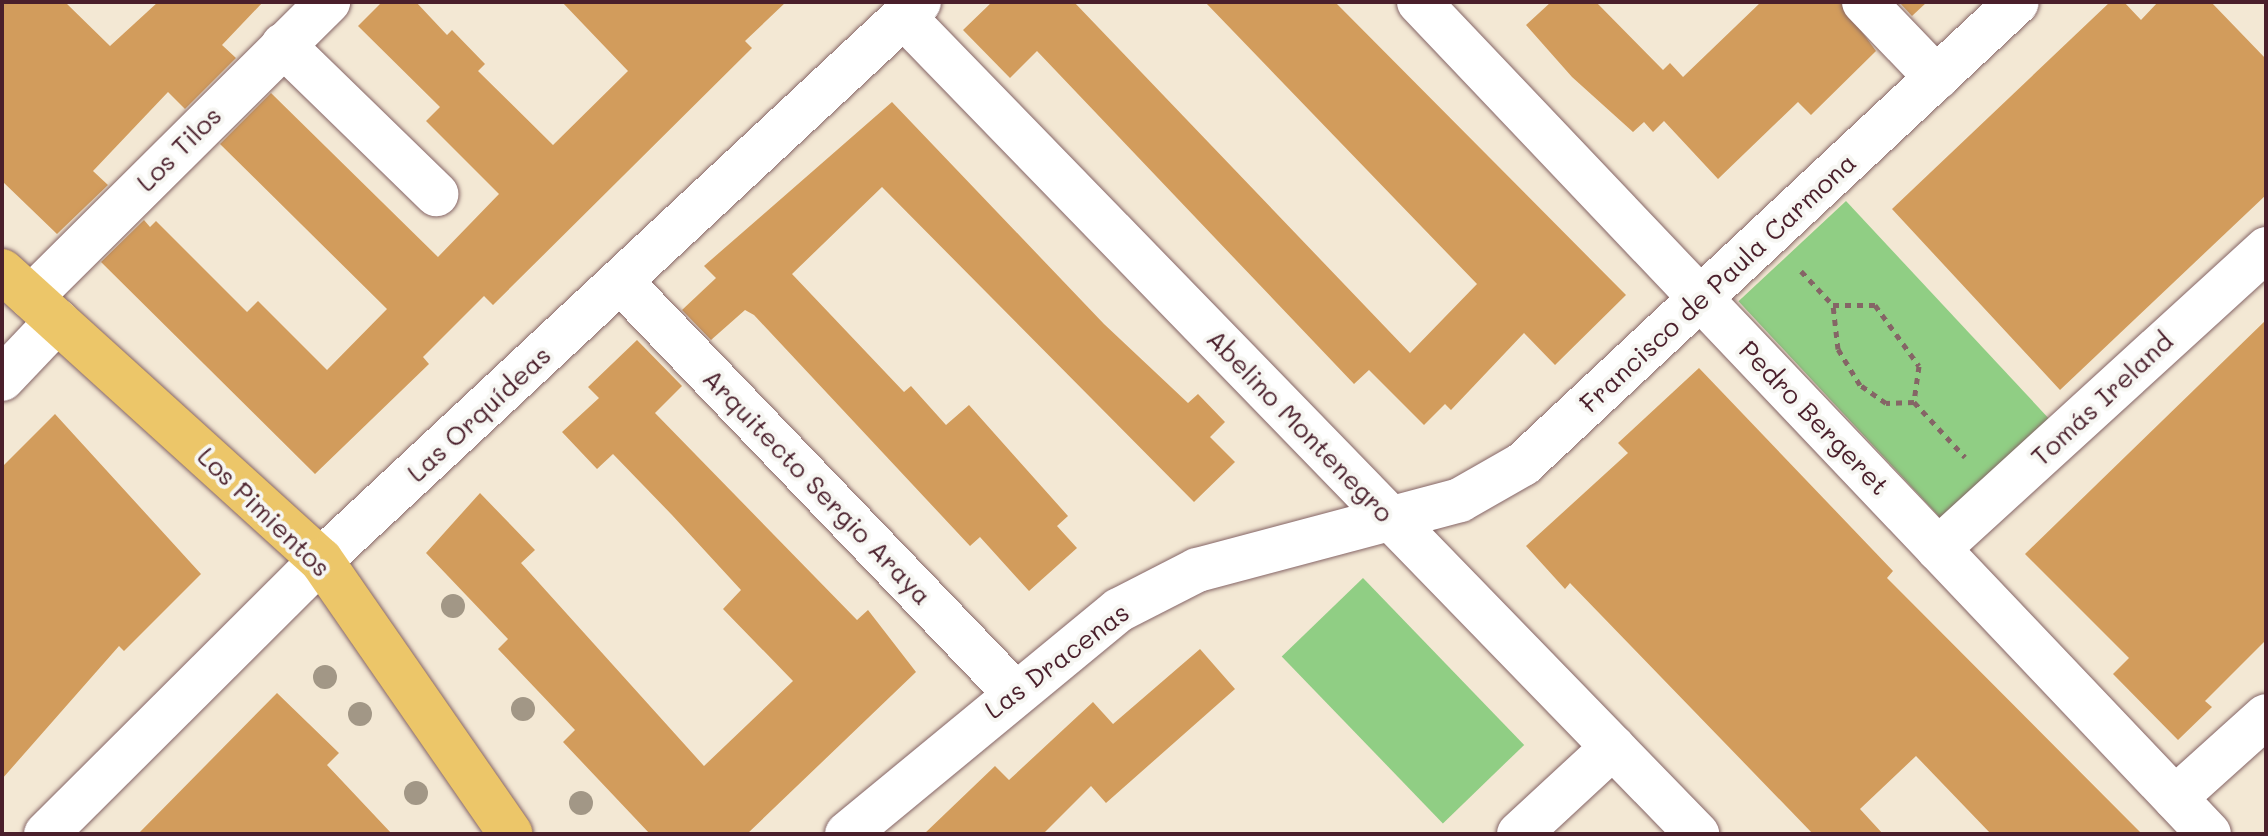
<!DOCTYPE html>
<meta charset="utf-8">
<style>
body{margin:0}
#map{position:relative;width:2268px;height:836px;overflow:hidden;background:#f3e8d4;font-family:Mali,sans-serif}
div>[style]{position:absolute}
.green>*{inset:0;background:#90ce84;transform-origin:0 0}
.building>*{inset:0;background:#d29c5c}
.path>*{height:5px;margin-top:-2.5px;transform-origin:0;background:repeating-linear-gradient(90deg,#856566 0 6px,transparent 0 12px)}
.roads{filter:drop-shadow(0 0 2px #856566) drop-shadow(0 0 2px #856566)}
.minor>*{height:44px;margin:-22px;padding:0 22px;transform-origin:22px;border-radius:22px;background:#fff}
.major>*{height:44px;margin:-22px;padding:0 22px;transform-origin:22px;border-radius:22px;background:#ecc669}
.trees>*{width:24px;height:24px;margin:-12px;border-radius:50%;background:#a29786}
span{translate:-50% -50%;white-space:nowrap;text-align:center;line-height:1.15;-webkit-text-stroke:8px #f6f6f2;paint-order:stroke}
.street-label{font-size:26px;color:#4a1f2b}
.frame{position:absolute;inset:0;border:4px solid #4a1f2b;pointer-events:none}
</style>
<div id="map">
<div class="green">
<i style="left:1846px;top:201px;width:299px;height:147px;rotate:47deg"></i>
<i style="left:1363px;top:578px;width:232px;height:113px;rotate:46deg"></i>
</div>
<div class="building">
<i style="clip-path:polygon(2px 2px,65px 2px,110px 46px,158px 2px,263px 2px,222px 45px,236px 58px,185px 109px,168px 92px,93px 171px,108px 185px,57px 234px,2px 181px)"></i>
<i style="clip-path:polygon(382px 2px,416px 2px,447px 35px,452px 30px,485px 64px,478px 71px,553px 145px,628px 71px,562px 2px,786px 2px,745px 41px,752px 48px,493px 305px,484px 296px,423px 357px,429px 364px,315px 474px,101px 262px,144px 220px,150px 227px,156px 221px,247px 312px,258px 301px,327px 370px,387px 309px,220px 144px,271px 93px,438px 257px,499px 194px,426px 121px,440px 107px,358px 26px)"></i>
<i style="clip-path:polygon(992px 2px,1074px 2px,1410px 353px,1477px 284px,1205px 2px,1335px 2px,1626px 295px,1555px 365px,1524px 333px,1451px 410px,1445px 404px,1424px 425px,1369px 370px,1354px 384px,1037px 51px,1010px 78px,963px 30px)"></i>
<i style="clip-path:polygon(1551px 2px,1596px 2px,1663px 70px,1670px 63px,1683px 77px,1761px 2px,1840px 2px,1876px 51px,1811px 115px,1798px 102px,1718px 179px,1664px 121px,1653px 132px,1644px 122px,1633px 132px,1572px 77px,1526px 25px)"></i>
<i style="clip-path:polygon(1899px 2px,1927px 2px,1912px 16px)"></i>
<i style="clip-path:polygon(2110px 2px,2124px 2px,2141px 20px,2158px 2px,2211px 2px,2266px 59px,2266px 195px,2060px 390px,1892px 209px)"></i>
<i style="clip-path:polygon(892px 102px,1104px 324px,1188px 403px,1198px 394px,1225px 422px,1210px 437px,1235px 462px,1194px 502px,882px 187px,792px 274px,904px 392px,911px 386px,946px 425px,969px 405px,1068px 516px,1057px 526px,1077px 548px,1029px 591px,980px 537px,970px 546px,754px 315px,745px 310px,711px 340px,682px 310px,716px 278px,704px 266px)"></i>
<i style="clip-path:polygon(2266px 320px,2266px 640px,2205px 701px,2212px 707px,2178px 740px,2113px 674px,2129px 658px,2025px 554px)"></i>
<i style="clip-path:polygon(637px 340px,682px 386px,655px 413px,857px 620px,868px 610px,916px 672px,747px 834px,650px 834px,563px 742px,575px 730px,498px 649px,508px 639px,426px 553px,480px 493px,535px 550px,521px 563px,704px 766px,793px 681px,723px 609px,741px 590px,672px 515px,613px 454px,597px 469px,562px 432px,599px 398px,588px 387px)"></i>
<i style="clip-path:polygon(1699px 368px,1893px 571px,1887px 578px,2142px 834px,1991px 834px,1916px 756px,1860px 809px,1883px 834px,1813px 834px,1570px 583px,1565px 589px,1526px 546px,1628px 453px,1618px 443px)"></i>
<i style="clip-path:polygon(55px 414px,201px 574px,124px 651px,119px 646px,2px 779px,2px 467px)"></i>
<i style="clip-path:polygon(1200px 649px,1235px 689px,1106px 803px,1091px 786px,1043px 834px,924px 834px,995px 766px,1009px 780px,1093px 702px,1113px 724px)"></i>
<i style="clip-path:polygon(277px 693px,339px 753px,327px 765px,392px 834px,138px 834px)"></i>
</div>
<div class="path">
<i style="left:1801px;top:271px;width:47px;rotate:46.7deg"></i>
<i style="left:1833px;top:305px;width:42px"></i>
<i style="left:1875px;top:305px;width:75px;rotate:54.2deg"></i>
<i style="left:1919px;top:366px;width:36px;rotate:98deg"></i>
<i style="left:1914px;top:402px;width:28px;rotate:178deg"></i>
<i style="left:1886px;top:403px;width:32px;rotate:-145deg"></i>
<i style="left:1860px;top:385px;width:42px;rotate:-121.4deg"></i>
<i style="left:1838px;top:349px;width:44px;rotate:-96.5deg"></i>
<i style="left:1914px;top:402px;width:75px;rotate:47.2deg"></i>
</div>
<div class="roads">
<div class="minor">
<i style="left:1419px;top:2px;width:1147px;rotate:46.48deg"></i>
<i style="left:1864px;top:2px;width:105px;rotate:46.2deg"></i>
<i style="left:904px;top:17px;width:1139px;rotate:45.85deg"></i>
<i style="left:283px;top:45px;width:214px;rotate:44.2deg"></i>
<i style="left:622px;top:283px;width:565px;rotate:46.22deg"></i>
<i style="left:31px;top:297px;width:419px;rotate:-44.8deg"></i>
<i style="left:2px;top:379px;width:80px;rotate:-46.5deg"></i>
<i style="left:1938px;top:549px;width:445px;rotate:-42.4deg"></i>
<i style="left:2175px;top:798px;width:122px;rotate:-42deg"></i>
<i style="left:46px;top:834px;width:388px;rotate:-44.9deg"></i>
<i style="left:321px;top:560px;width:818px;rotate:-43.02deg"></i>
<i style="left:847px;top:834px;width:352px;rotate:-39.5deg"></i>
<i style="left:1119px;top:610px;width:88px;rotate:-27.1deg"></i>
<i style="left:1197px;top:570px;width:272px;rotate:-14.9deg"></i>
<i style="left:1460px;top:500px;width:73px;rotate:-29.7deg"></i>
<i style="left:1523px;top:464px;width:676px;rotate:-43.08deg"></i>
<i style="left:1519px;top:834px;width:128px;rotate:-42.8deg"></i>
</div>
<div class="major">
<i style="left:2px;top:271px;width:430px;rotate:42.2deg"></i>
<i style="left:321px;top:560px;width:333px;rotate:55.3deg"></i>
</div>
</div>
<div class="trees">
<i style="left:453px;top:606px"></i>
<i style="left:325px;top:677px"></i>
<i style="left:523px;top:709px"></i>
<i style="left:360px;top:714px"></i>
<i style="left:416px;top:793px"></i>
<i style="left:581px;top:803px"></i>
</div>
<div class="street-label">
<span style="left:179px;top:149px;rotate:-45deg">Los Tilos</span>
<span style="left:1718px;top:283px;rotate:-43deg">Francisco de Paula Carmona</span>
<span style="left:2102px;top:399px;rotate:-43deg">Tomás Ireland</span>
<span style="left:479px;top:414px;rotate:-43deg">Las Orquídeas</span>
<span style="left:1814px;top:418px;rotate:46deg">Pedro Bergeret</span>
<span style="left:1300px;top:426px;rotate:46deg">Abelino Montenegro</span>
<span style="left:817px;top:487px;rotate:46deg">Arquitecto Sergio Araya</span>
<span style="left:264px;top:512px;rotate:44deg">Los Pimientos</span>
<span style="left:1057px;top:661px;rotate:-37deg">Las Dracenas</span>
</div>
<div class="frame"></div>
</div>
